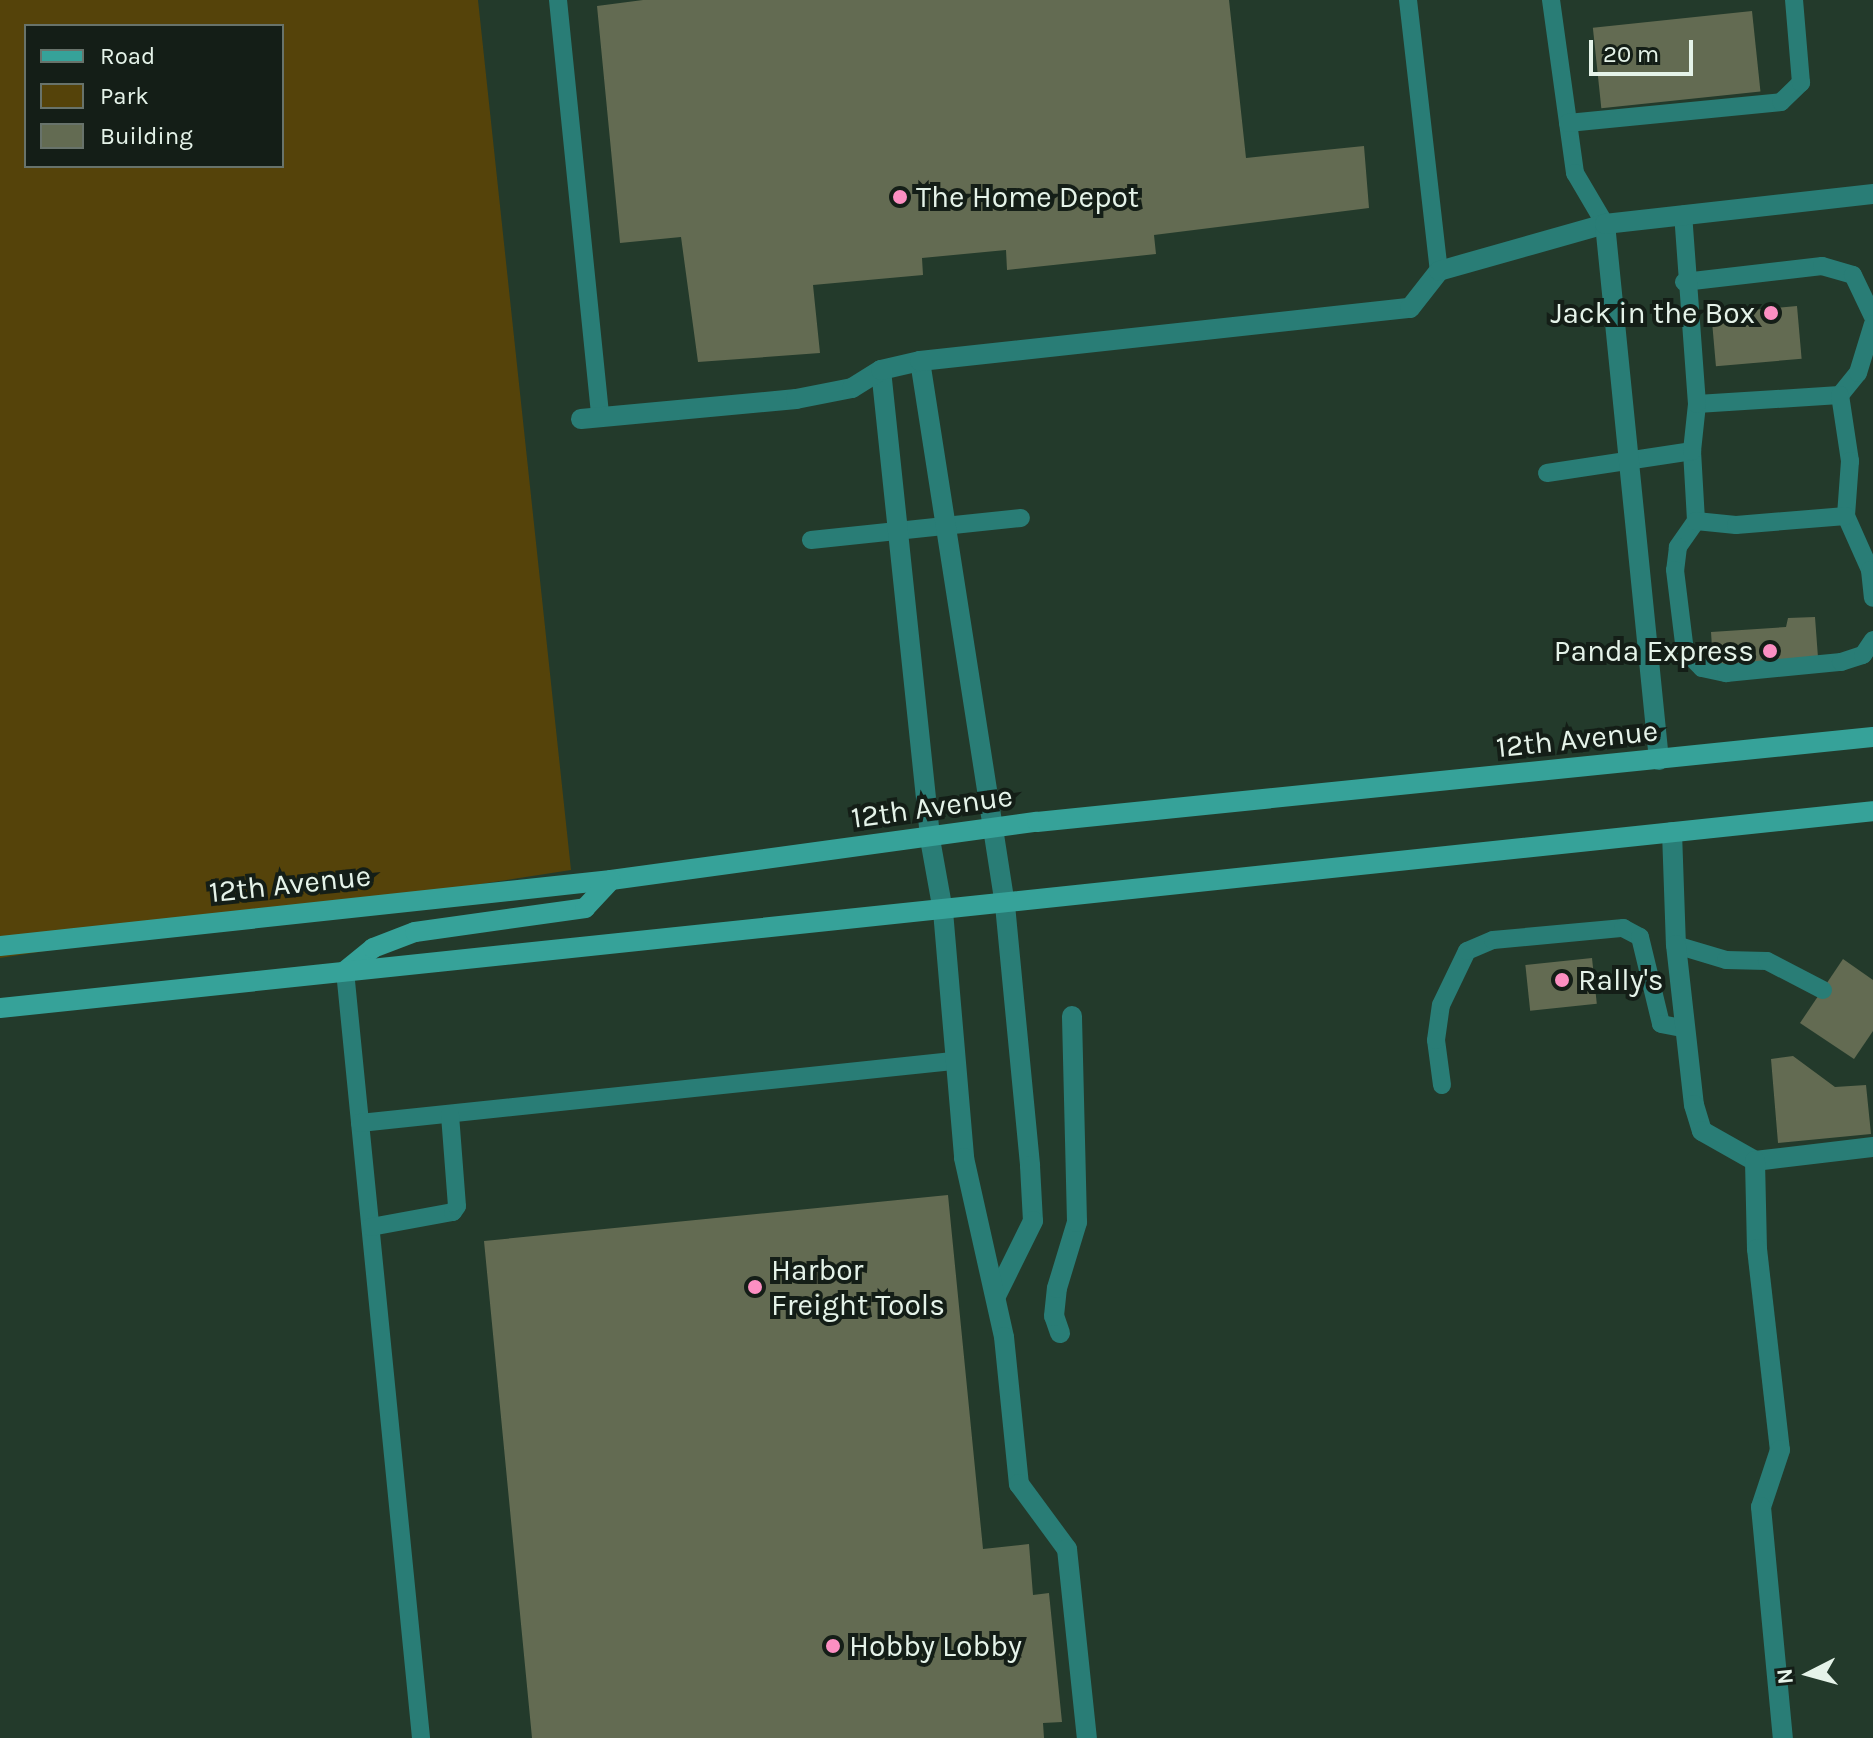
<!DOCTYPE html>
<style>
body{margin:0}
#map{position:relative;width:1873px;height:1738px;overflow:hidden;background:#233a2b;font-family:Karla,sans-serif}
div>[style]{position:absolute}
.green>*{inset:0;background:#55430a}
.building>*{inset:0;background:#636b52;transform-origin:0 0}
.service>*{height:18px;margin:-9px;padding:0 9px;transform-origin:9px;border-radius:9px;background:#297d76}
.minor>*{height:20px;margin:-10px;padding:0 10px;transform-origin:10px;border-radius:10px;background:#297d76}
.secondary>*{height:20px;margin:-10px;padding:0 10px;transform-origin:10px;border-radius:10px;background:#36a299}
.dots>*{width:22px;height:22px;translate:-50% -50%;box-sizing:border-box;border:4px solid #141e17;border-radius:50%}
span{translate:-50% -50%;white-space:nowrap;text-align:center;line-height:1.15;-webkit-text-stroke:8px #141e17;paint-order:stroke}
.poi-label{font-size:30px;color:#e5f3e9}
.left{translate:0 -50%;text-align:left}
.right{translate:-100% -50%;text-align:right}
.street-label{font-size:30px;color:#e5f3e9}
.legend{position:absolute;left:24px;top:24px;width:260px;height:144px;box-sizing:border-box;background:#141e17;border:2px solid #68736b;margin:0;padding:10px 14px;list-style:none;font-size:24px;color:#e5f3e9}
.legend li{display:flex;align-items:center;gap:16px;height:40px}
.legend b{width:40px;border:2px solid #68736b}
.north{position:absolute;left:1769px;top:1634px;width:80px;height:80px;-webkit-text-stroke:6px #141e17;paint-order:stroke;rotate:264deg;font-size:22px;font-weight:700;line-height:32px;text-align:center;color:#e5f3e9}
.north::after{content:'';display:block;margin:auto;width:28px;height:36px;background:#e5f3e9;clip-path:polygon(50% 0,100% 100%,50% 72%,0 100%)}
.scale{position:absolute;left:1589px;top:40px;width:104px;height:36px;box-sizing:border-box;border:4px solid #e5f3e9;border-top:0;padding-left:10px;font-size:24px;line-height:28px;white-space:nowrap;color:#e5f3e9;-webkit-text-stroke:6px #141e17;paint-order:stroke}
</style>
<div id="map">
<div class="green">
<i style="clip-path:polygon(evenodd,0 0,478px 0,571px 870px,0 958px,0 0,26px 26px,282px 26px,282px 166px,26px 166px,26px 26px)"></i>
</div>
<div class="building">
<i style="clip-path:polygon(643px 0,1229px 0,1246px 158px,1364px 146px,1369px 208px,1154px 235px,1156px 254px,1007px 270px,1006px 250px,922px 258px,923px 275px,813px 285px,820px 353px,698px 362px,681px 237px,620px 243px,597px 6px)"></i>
<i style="left:1752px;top:11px;width:81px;height:160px;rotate:84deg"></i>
<i style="left:1797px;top:306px;width:53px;height:86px;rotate:85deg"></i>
<i style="clip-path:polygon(1815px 617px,1819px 671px,1714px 679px,1711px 632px,1786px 627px,1788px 618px)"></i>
<i style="left:1592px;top:958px;width:46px;height:67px;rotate:84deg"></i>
<i style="clip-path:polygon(1843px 959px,1873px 980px,1873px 1031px,1854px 1059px,1800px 1023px)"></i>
<i style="clip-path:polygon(1793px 1056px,1835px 1087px,1866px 1085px,1871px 1134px,1778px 1143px,1771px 1059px)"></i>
<i style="clip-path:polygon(948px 1195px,983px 1549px,1029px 1544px,1033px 1595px,1049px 1593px,1062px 1722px,1043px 1723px,1044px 1738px,532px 1738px,484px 1241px)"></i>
</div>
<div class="service">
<i style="left:558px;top:0;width:419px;rotate:84.2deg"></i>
<i style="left:1408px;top:0;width:273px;rotate:83.5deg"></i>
<i style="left:1551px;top:0;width:175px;rotate:82.1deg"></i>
<i style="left:1575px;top:173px;width:59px;rotate:59.5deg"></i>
<i style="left:1568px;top:123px;width:214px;rotate:-5.6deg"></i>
<i style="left:1781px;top:102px;width:28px;rotate:-44deg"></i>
<i style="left:1801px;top:83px;width:83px;rotate:-94.8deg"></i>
<i style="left:1684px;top:282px;width:139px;rotate:-6.6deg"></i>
<i style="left:1822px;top:266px;width:32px;rotate:16deg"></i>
<i style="left:1853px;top:275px;width:47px;rotate:64.5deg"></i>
<i style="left:1840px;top:395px;width:28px;rotate:-51deg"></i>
<i style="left:1858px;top:373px;width:51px;rotate:-73deg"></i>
<i style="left:1697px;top:404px;width:143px;rotate:-3.6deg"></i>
<i style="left:1840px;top:395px;width:67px;rotate:81.4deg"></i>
<i style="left:1850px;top:461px;width:55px;rotate:94.2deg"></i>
<i style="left:1846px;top:516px;width:59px;rotate:66deg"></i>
<i style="left:1870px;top:570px;width:28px;rotate:84deg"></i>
<i style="left:1692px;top:451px;width:70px;rotate:86.7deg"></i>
<i style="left:1696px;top:521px;width:32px;rotate:125deg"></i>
<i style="left:1678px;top:547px;width:23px;rotate:97deg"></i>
<i style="left:1675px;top:570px;width:82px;rotate:83deg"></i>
<i style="left:1685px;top:651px;width:24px;rotate:45deg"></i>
<i style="left:1702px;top:668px;width:25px;rotate:12deg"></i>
<i style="left:1726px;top:673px;width:116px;rotate:-5.5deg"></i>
<i style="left:1841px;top:662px;width:23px;rotate:-18deg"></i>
<i style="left:1863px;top:655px;width:18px;rotate:-56deg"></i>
<i style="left:1547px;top:473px;width:147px;rotate:-8.6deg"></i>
<i style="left:1692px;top:451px;width:47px;rotate:-83.9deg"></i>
<i style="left:1697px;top:404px;width:190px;rotate:-94.2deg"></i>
<i style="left:1696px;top:521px;width:40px;rotate:5.7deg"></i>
<i style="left:1736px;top:525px;width:110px;rotate:-4.7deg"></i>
<i style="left:811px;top:540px;width:211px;rotate:-6deg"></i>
<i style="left:1676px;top:945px;width:52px;rotate:16.7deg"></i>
<i style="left:1726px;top:960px;width:41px;rotate:1.4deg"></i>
<i style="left:1767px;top:961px;width:63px;rotate:27.4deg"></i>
<i style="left:345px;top:971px;width:771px;rotate:84.34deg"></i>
<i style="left:1442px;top:1085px;width:45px;rotate:-97.6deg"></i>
<i style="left:1436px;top:1040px;width:35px;rotate:-82deg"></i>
<i style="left:1441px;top:1005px;width:60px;rotate:-64.3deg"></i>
<i style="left:1467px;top:951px;width:28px;rotate:-23deg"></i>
<i style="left:1493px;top:940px;width:131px;rotate:-5.3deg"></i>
<i style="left:1623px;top:928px;width:19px;rotate:28deg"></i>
<i style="left:1640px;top:937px;width:89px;rotate:76.4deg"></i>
<i style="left:1661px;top:1024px;width:25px;rotate:11deg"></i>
<i style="left:360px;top:1123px;width:596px;rotate:-5.97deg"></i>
<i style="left:371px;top:1227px;width:83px;rotate:-10.4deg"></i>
<i style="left:453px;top:1212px;width:7px;rotate:-56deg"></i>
<i style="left:457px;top:1206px;width:92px;rotate:-94.4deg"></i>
</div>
<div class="minor">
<i style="left:920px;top:361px;width:551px;rotate:81.12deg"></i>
<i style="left:1005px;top:905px;width:262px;rotate:84.5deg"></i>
<i style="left:1030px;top:1166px;width:55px;rotate:86.9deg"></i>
<i style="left:1033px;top:1221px;width:84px;rotate:116.3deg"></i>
<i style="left:881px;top:370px;width:472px;rotate:84deg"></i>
<i style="left:930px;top:839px;width:73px;rotate:79.8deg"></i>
<i style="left:943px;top:911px;width:248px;rotate:85.1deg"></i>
<i style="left:964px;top:1158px;width:183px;rotate:77.4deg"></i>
<i style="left:1004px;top:1337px;width:148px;rotate:84.2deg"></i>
<i style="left:1019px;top:1484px;width:81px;rotate:53.6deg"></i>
<i style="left:1067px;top:1549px;width:190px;rotate:84deg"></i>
<i style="left:581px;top:419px;width:216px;rotate:-5.3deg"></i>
<i style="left:796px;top:399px;width:57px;rotate:-11.1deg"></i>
<i style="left:852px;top:388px;width:34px;rotate:-32deg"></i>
<i style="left:881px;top:370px;width:40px;rotate:-13deg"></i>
<i style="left:920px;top:361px;width:493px;rotate:-6.2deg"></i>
<i style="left:1410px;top:308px;width:47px;rotate:-51.9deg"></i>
<i style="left:1439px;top:271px;width:173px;rotate:-15.8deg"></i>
<i style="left:1659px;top:760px;width:539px;rotate:-95.75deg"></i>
<i style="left:1605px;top:224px;width:270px;rotate:-6.4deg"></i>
<i style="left:1672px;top:832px;width:113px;rotate:88deg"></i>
<i style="left:1676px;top:945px;width:161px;rotate:83.6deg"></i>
<i style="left:1694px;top:1105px;width:27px;rotate:73deg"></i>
<i style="left:1702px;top:1131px;width:61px;rotate:29.5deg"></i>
<i style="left:1755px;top:1161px;width:119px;rotate:-6.8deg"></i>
<i style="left:1755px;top:1161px;width:88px;rotate:88.7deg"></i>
<i style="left:1757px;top:1249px;width:202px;rotate:83.5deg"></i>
<i style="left:1780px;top:1450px;width:60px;rotate:108.4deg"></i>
<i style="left:1761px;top:1507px;width:232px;rotate:84.6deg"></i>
<i style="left:1060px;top:1333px;width:18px;rotate:-109deg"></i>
<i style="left:1054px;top:1316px;width:28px;rotate:-84deg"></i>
<i style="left:1057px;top:1288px;width:69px;rotate:-73.1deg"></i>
<i style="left:1077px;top:1222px;width:206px;rotate:-91.4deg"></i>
</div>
<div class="secondary">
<i style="left:0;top:946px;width:615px;rotate:-6.17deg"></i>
<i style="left:611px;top:880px;width:430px;rotate:-7.8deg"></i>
<i style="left:1037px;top:822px;width:840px;rotate:-5.81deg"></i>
<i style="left:345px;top:971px;width:36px;rotate:-39deg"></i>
<i style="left:373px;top:948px;width:45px;rotate:-20.9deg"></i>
<i style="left:415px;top:932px;width:172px;rotate:-8deg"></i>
<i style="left:585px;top:908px;width:38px;rotate:-47deg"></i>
<i style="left:0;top:1008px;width:1883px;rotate:-6deg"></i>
</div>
<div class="dots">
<i style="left:900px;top:197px;background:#fc8fc2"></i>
<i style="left:1771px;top:313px;background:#fc8fc2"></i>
<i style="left:1770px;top:651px;background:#fc8fc2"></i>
<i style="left:1562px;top:980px;background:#fc8fc2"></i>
<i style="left:755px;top:1287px;background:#fc8fc2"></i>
<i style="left:833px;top:1646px;background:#fc8fc2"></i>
</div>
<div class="poi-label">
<span class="left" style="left:916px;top:197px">The Home Depot</span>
<span class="right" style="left:1755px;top:313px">Jack in the Box</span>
<span class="right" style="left:1754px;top:651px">Panda Express</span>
<span class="left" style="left:1578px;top:980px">Rally's</span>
<span class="left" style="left:771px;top:1287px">Harbor<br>Freight Tools</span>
<span class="left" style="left:849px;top:1646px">Hobby Lobby</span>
</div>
<div class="street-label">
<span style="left:1577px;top:739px;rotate:-6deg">12th Avenue</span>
<span style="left:932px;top:807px;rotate:-8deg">12th Avenue</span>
<span style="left:290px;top:884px;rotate:-6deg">12th Avenue</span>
</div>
<ul class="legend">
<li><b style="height:10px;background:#36a299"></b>Road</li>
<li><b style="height:22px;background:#55430a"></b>Park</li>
<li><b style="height:22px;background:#636b52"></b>Building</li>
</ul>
<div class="north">N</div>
<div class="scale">20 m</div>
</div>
